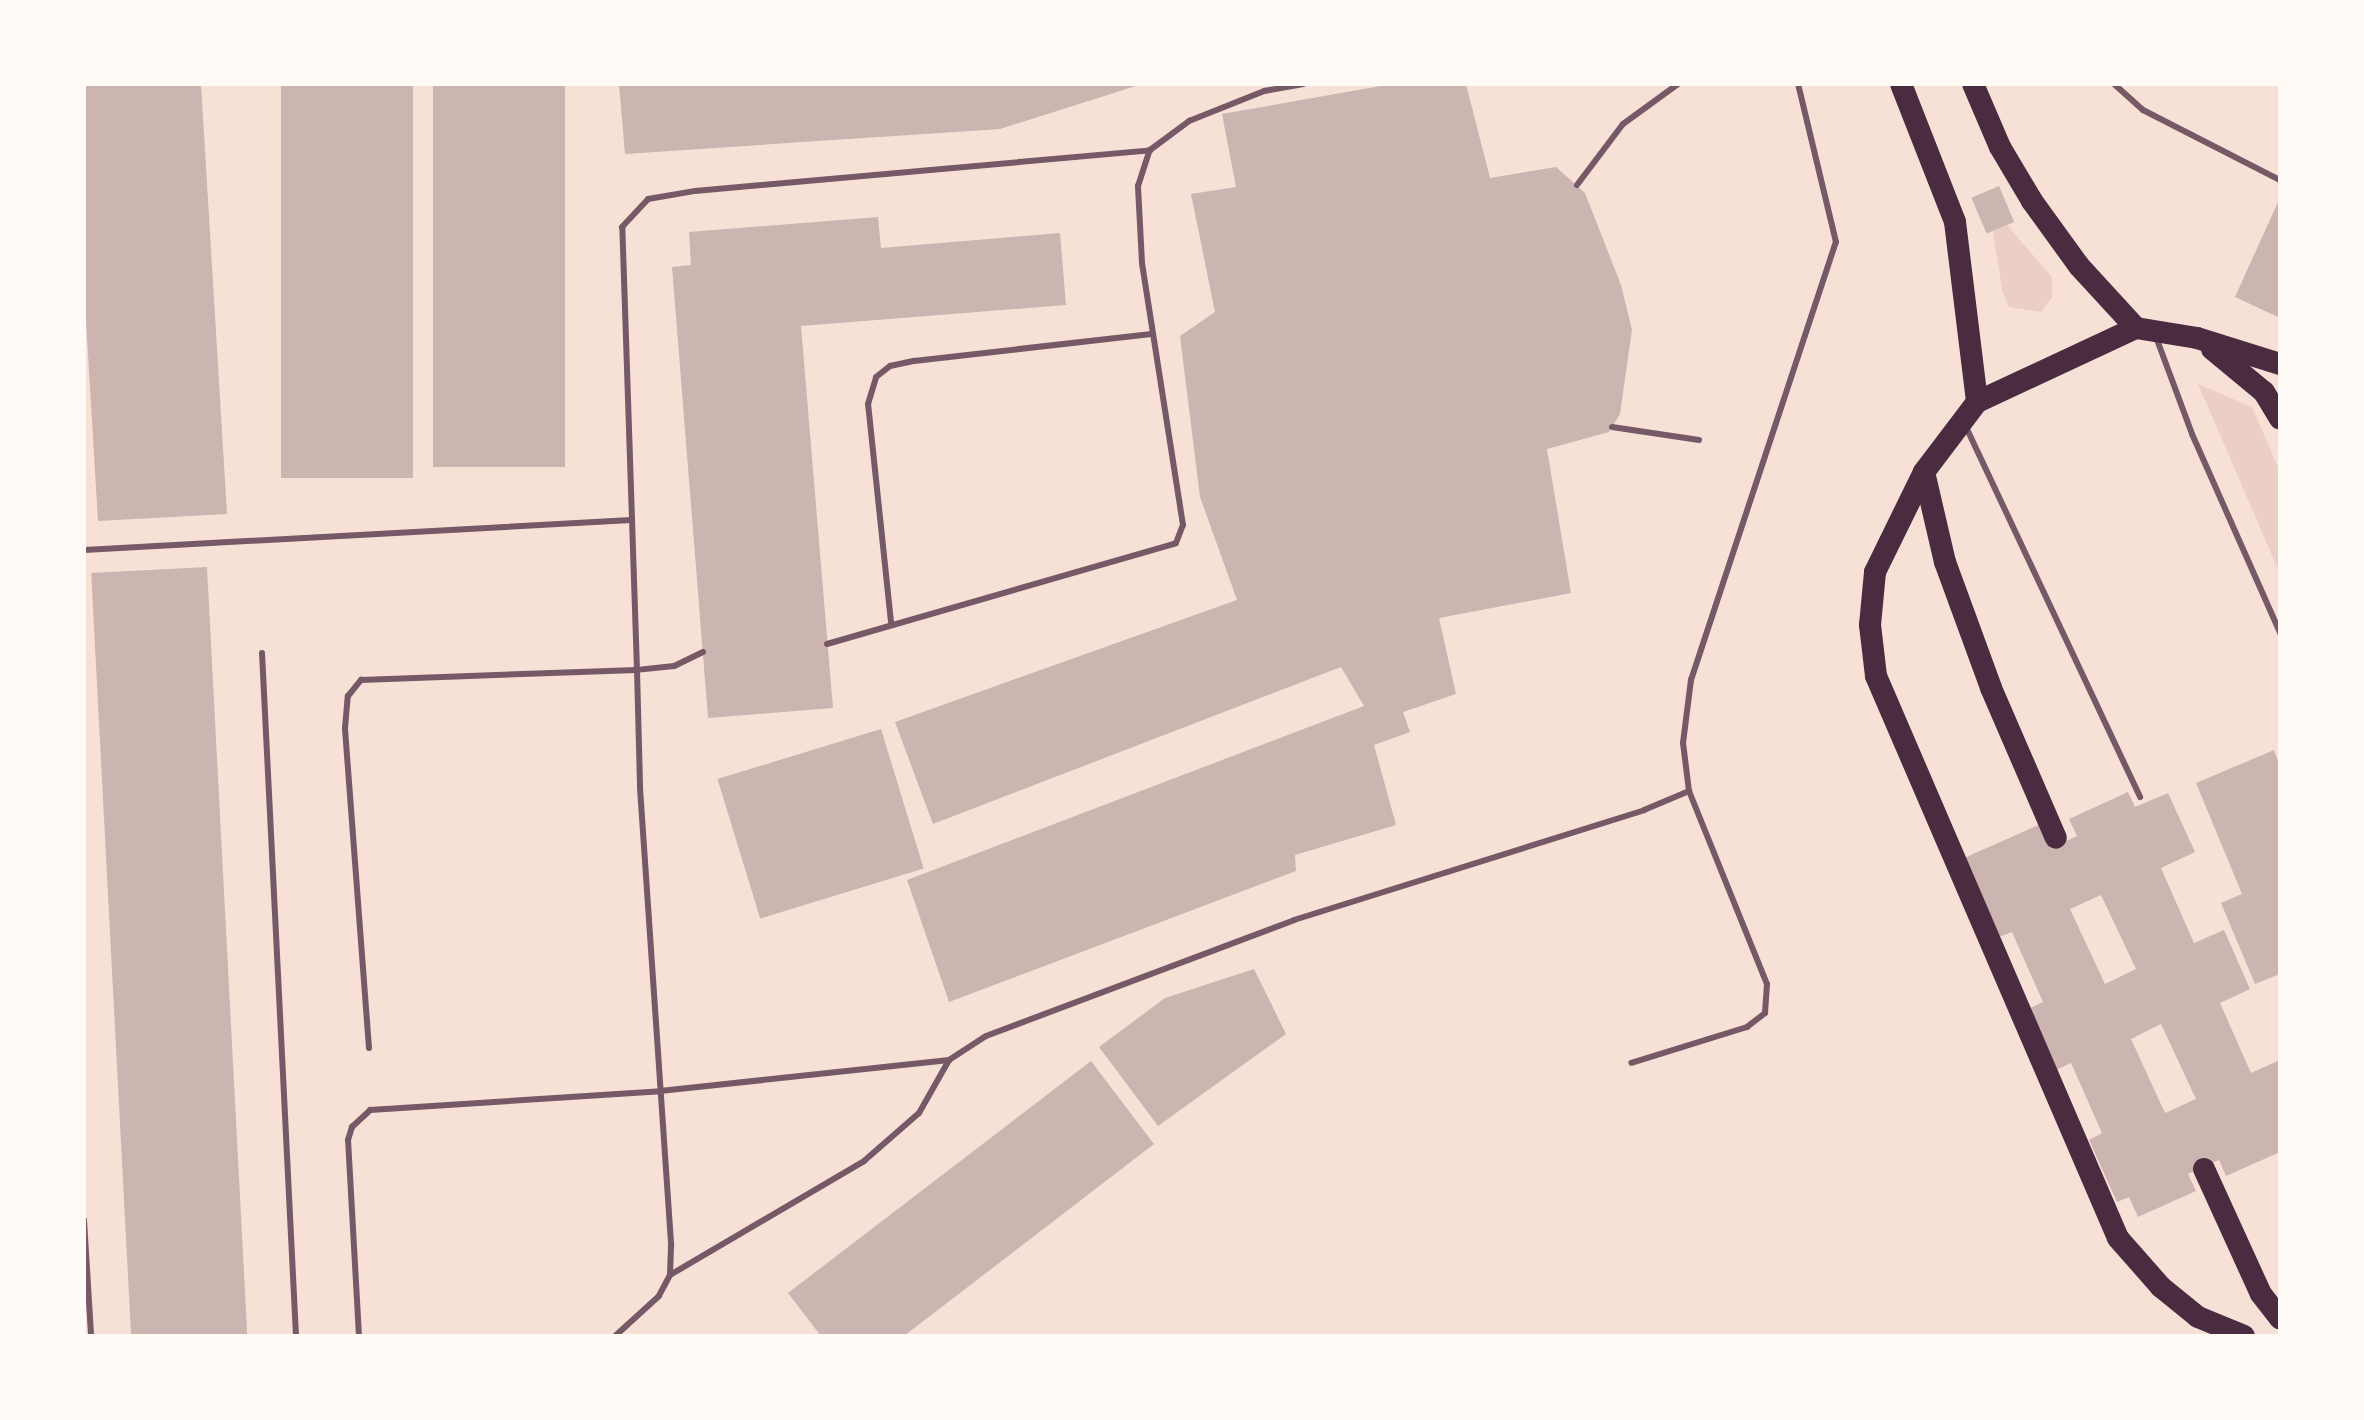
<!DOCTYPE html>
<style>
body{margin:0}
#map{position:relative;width:2364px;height:1420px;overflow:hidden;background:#f7e1d7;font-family:"Work Sans",sans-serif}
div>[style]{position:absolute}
.green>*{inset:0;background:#ebcfc5}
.building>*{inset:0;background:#ccb4b1;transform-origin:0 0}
.service>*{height:6px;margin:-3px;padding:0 3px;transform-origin:3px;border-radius:3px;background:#755966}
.trunk>*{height:22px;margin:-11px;padding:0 11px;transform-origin:11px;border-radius:11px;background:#4a2c40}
span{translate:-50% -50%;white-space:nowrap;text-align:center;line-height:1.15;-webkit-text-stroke:6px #fffaf5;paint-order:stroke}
.frame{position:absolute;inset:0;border:86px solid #fffaf5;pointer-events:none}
</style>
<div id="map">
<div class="green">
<i style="clip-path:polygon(2007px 225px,2052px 277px,2052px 298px,2041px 312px,2009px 307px,2002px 290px,1993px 231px)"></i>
<i style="clip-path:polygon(2198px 384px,2252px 407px,2280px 472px,2280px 574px)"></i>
</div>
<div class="building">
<i style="clip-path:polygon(84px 84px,201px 84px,227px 514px,98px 521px,84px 287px)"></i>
<i style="left:281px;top:84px;width:132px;height:394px"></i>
<i style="left:433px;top:84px;width:132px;height:383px"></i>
<i style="clip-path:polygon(619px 84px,1139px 84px,1139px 85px,1000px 129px,625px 154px)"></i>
<i style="clip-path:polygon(1392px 84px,1466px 84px,1490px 178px,1556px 167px,1585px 193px,1621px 285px,1632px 330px,1620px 414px,1609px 432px,1547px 449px,1571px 593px,1439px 618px,1456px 694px,1403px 712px,1410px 732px,1374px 745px,1396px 825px,1295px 855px,1296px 871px,949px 1002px,907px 880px,1364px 706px,1341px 667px,933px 824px,895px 722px,1237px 600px,1200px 497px,1180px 336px,1215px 312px,1191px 194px,1236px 187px,1222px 114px)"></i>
<i style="left:1999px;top:186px;width:39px;height:30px;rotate:67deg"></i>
<i style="clip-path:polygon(2278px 202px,2280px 203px,2280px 318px,2235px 297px)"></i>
<i style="clip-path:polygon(878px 217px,881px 248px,1060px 233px,1066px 305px,801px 326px,833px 708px,708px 718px,672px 267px,691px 265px,689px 232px)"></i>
<i style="left:207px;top:567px;width:770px;height:116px;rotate:87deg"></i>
<i style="left:881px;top:729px;width:146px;height:171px;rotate:73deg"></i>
<i style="clip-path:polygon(2274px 750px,2280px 766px,2280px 974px,2255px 984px,2221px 903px,2242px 894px,2196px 783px)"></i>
<i style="clip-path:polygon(evenodd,2128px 792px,2135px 807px,2168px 793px,2195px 852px,2161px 868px,2194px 943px,2224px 930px,2250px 989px,2220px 1003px,2251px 1073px,2280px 1060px,2280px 1152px,2226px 1176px,2219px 1160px,2188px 1174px,2196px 1191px,2138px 1217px,2129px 1197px,2117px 1202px,2089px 1140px,2102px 1133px,2071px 1063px,2056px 1070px,2028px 1009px,2043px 1002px,2012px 932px,1999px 937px,1964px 858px,2043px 823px,2053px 847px,2077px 836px,2069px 819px,2128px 792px,2101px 895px,2136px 969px,2105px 984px,2070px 909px,2101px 895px,2128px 792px,2161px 1024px,2196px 1099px,2165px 1113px,2131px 1039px,2161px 1024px)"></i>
<i style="clip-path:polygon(1254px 969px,1286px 1034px,1158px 1126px,1099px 1047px,1165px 998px)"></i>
<i style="clip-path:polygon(1091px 1061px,1154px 1144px,904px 1336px,821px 1336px,788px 1293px)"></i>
</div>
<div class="service">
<i style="left:2114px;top:84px;width:39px;rotate:42deg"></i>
<i style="left:2143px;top:110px;width:154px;rotate:27.1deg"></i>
<i style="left:1577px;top:185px;width:76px;rotate:-53deg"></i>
<i style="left:1623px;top:124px;width:68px;rotate:-36deg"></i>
<i style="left:2156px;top:337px;width:103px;rotate:69.6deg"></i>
<i style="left:2192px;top:434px;width:218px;rotate:66.1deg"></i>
<i style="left:1612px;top:427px;width:88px;rotate:8.5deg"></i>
<i style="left:1966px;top:427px;width:409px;rotate:64.8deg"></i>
<i style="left:84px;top:550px;width:548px;rotate:-3.14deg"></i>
<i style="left:891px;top:622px;width:219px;rotate:-96deg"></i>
<i style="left:868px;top:404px;width:28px;rotate:-73deg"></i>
<i style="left:876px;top:377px;width:18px;rotate:-38deg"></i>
<i style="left:890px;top:366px;width:25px;rotate:-12deg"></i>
<i style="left:914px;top:361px;width:239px;rotate:-6.5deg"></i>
<i style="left:827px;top:644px;width:363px;rotate:-16.1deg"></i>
<i style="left:1176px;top:543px;width:19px;rotate:-69deg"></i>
<i style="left:1183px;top:525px;width:265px;rotate:-98.9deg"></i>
<i style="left:1142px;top:263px;width:77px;rotate:-93deg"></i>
<i style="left:1138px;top:186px;width:38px;rotate:-72deg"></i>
<i style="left:1150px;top:150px;width:49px;rotate:-36.6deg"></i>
<i style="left:1189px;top:121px;width:81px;rotate:-21.8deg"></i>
<i style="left:1264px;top:91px;width:40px;rotate:-10deg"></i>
<i style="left:703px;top:652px;width:32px;rotate:154deg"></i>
<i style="left:674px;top:666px;width:37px;rotate:174deg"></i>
<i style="left:637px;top:670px;width:443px;rotate:-91.9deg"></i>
<i style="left:622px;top:227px;width:38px;rotate:-47deg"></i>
<i style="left:648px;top:199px;width:48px;rotate:-9.7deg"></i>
<i style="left:695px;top:191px;width:457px;rotate:-5.1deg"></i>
<i style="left:262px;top:653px;width:684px;rotate:87.15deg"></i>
<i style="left:1689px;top:791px;width:48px;rotate:-97.1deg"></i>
<i style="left:1683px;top:743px;width:64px;rotate:-82.8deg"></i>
<i style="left:1691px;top:680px;width:461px;rotate:-71.7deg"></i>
<i style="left:1836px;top:242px;width:163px;rotate:-103.5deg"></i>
<i style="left:369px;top:1048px;width:321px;rotate:-94.3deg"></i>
<i style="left:345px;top:728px;width:32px;rotate:-85deg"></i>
<i style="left:348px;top:696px;width:21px;rotate:-51deg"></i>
<i style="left:361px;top:680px;width:276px;rotate:-2.1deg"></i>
<i style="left:637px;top:670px;width:118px;rotate:88.5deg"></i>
<i style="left:640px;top:788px;width:459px;rotate:86.1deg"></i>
<i style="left:671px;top:1246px;width:29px;rotate:92deg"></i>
<i style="left:670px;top:1275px;width:24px;rotate:118deg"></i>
<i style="left:659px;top:1296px;width:59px;rotate:137.7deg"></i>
<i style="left:84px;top:1220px;width:116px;rotate:86.5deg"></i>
<i style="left:670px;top:1275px;width:225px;rotate:-30.4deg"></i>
<i style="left:864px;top:1161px;width:73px;rotate:-41.1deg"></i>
<i style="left:919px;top:1113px;width:61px;rotate:-60.5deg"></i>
<i style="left:949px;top:1060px;width:44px;rotate:-33deg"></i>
<i style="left:986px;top:1036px;width:329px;rotate:-20.6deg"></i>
<i style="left:1294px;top:920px;width:367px;rotate:-17.4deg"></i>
<i style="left:1644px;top:810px;width:49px;rotate:-22.9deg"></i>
<i style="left:1689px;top:791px;width:208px;rotate:68deg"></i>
<i style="left:1767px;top:984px;width:29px;rotate:94deg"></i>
<i style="left:1765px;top:1013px;width:23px;rotate:142deg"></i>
<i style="left:1747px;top:1027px;width:121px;rotate:162.8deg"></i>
<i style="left:359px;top:1336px;width:196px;rotate:-93.2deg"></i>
<i style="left:348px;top:1140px;width:14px;rotate:-73deg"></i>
<i style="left:352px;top:1127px;width:25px;rotate:-43deg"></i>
<i style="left:370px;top:1110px;width:291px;rotate:-3.7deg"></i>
<i style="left:660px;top:1091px;width:291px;rotate:-6.1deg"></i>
</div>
<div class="trunk">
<i style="left:1901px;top:84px;width:148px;rotate:68.6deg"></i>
<i style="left:1955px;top:222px;width:181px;rotate:83deg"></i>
<i style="left:1973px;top:84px;width:69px;rotate:66.8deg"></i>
<i style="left:2000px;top:147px;width:63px;rotate:59.3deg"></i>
<i style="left:2032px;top:201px;width:80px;rotate:54.1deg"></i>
<i style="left:2079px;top:266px;width:84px;rotate:47.4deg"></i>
<i style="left:2212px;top:349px;width:67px;rotate:39.6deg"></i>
<i style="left:2264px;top:392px;width:31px;rotate:59deg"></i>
<i style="left:1924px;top:472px;width:92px;rotate:76.9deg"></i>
<i style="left:1945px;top:562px;width:134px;rotate:69.9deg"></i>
<i style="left:1991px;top:688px;width:163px;rotate:66.6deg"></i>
<i style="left:2204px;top:1169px;width:137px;rotate:65.5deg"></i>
<i style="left:2261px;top:1294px;width:31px;rotate:52deg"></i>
<i style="left:2244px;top:1336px;width:50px;rotate:-157.6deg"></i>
<i style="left:2198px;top:1317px;width:48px;rotate:-141deg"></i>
<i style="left:2161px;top:1287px;width:65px;rotate:-131.3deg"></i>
<i style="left:2118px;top:1238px;width:612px;rotate:-113.3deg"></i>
<i style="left:1876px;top:676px;width:51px;rotate:-96.7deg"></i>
<i style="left:1870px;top:625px;width:53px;rotate:-84.6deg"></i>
<i style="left:1875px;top:572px;width:111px;rotate:-63.9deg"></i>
<i style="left:1924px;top:472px;width:88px;rotate:-52.9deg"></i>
<i style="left:1977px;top:402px;width:175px;rotate:-25deg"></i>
<i style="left:2136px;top:328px;width:62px;rotate:9.3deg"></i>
<i style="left:2197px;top:338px;width:87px;rotate:17.4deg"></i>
</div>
<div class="frame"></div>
</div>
